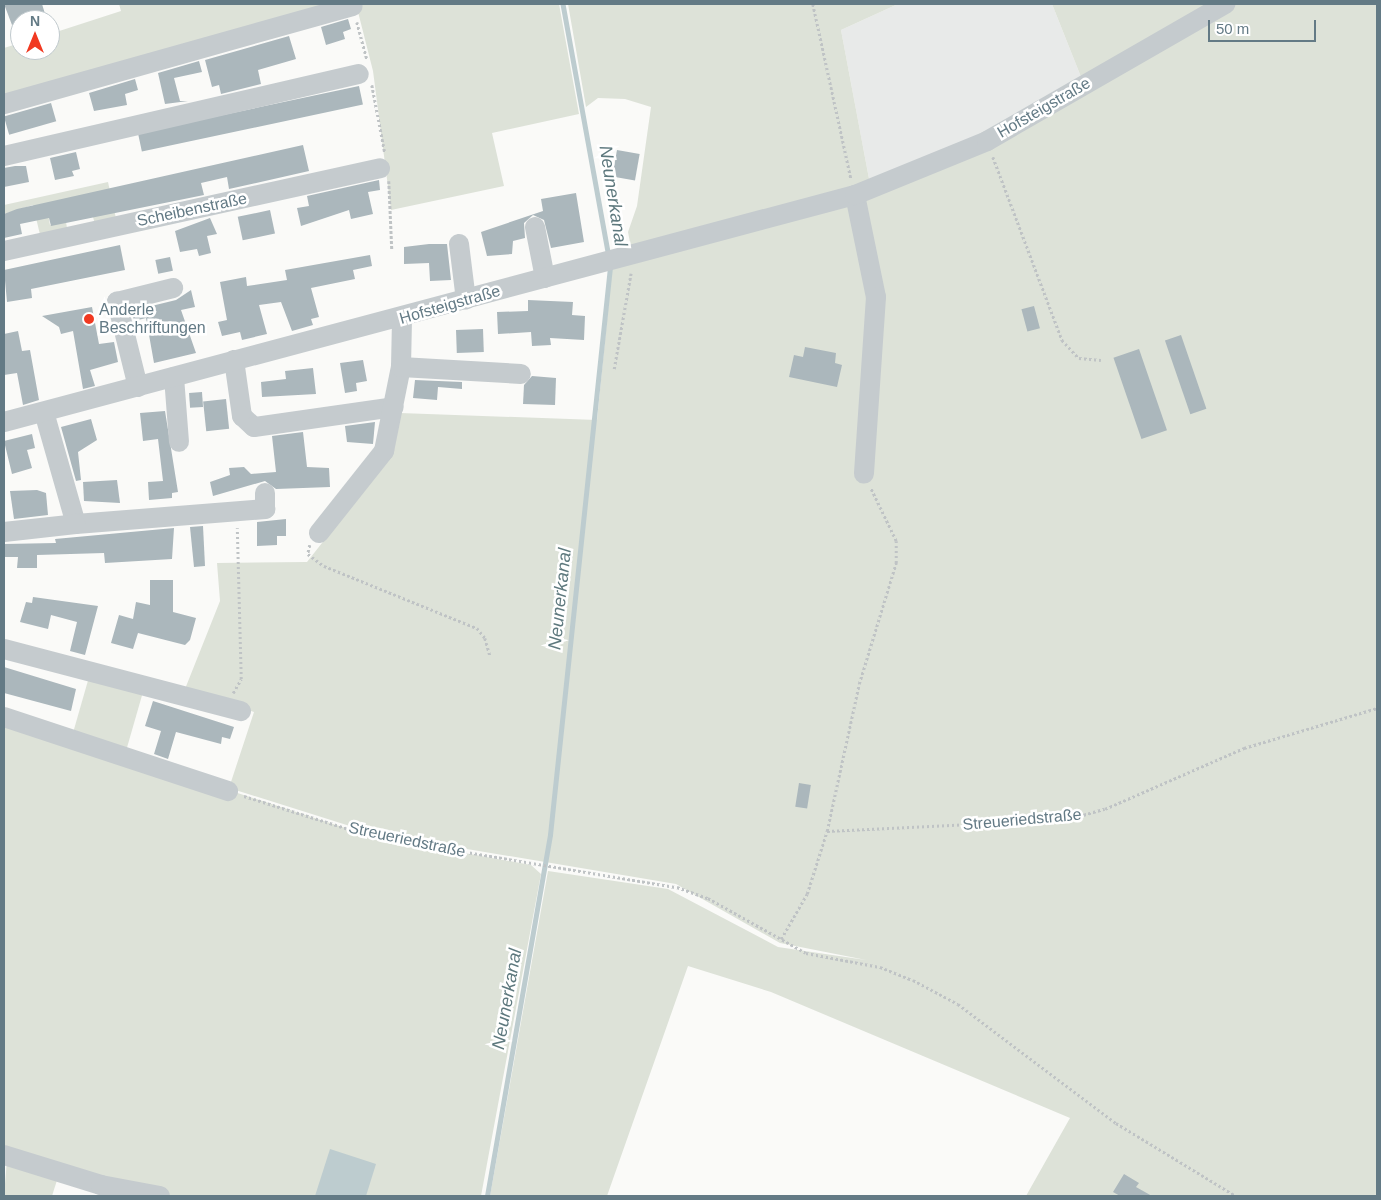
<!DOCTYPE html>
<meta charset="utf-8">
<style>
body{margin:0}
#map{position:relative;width:1381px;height:1200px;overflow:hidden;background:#fafaf8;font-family:Helvetica,sans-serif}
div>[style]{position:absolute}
.built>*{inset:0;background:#e8eae9}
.green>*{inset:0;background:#dde2d8;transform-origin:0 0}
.water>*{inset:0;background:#bdcccf}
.stream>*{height:4.5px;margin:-2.25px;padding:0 2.25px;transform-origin:2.25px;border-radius:2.25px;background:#bdcccf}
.building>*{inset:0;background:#abb7bc;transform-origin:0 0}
.path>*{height:2.5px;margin-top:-1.25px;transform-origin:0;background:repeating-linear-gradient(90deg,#bfc3c5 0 2.5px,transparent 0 5px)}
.minor>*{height:20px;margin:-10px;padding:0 10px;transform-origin:10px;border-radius:10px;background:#c5cbce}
.dots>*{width:14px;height:14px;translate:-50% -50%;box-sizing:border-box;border:2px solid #fff;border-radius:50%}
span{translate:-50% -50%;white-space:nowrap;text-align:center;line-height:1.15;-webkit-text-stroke:5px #fff;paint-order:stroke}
.street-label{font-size:16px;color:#637a85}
.poi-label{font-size:16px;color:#637a85}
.left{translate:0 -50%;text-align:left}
.water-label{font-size:18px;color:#5e797e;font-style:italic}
.frame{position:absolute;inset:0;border:5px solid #637a85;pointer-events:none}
.north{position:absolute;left:10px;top:10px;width:50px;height:50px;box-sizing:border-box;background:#fff;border:1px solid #c1cace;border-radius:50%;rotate:0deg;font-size:14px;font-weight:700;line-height:20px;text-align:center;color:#637a85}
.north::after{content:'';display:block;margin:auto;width:18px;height:22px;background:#f13921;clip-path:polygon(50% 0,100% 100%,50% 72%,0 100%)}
.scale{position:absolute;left:1208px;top:20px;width:108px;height:22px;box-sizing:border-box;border:2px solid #637a85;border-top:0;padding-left:6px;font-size:15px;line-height:18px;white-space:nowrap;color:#637a85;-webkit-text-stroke:4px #fff;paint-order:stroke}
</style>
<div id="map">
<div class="built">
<i style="clip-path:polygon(898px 4px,1052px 4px,1083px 82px,1027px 115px,870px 184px,841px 30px)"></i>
</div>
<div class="green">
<i style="clip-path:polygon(119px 4px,344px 4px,4px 100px,4px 48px,20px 43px,20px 50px,50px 50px,50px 34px,121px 11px)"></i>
<i style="clip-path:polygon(356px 4px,559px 4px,579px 114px,492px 133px,504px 186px,391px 210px,373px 71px)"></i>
<i style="clip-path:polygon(568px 4px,898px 4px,841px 30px,870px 184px,889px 179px,1083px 82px,1052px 4px,1377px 4px,1377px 1196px,1026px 1196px,1070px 1118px,771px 992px,688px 966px,607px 1196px,490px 1196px,548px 871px,668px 889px,778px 947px,866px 960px,780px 943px,676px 884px,372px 833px,229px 788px,254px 712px,185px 689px,220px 601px,217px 563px,307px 562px,389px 458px,400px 413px,597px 420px,612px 269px,632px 253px,628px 232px,637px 206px,651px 107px,625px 99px,598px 98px,586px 107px)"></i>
<i style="clip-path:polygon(108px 182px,117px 223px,96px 228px,93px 217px,46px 204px,50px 225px,66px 222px,68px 234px,41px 239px,33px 205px,4px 214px,4px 205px)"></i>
<i style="left:89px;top:677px;width:56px;height:61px;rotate:16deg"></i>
<i style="clip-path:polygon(4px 717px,370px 836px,531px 865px,541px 874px,481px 1196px,155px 1196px,4px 1151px)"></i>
<i style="clip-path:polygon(7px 1159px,58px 1177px,52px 1196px,4px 1196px)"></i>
</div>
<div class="water">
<i style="clip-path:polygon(330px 1149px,376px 1164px,366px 1196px,315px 1196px)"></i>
</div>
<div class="stream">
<i style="left:563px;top:4px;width:256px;rotate:79.7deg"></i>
<i style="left:487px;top:1196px;width:366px;rotate:-80.1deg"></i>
<i style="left:550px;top:835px;width:571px;rotate:-83.97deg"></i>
</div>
<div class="building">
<i style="clip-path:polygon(4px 4px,42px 4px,46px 17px,20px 20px,20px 46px)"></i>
<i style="clip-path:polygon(348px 19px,351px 29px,343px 32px,345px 39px,326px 45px,321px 27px)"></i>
<i style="clip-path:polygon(289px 36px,296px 59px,258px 70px,261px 84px,221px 94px,219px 85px,212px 87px,205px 60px)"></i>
<i style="clip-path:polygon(199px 61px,202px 72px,174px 78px,180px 101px,188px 101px,165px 104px,158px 73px)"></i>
<i style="clip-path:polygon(135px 79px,138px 90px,125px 94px,127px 105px,94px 111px,89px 93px)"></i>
<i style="left:359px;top:86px;width:19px;height:226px;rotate:78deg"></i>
<i style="left:51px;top:103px;width:19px;height:49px;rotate:74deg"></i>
<i style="clip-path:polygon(303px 145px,309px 171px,229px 189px,227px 177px,201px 183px,204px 195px,51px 226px,49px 218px,20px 224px,22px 234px,4px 238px,4px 214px,17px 209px)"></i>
<i style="left:617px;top:150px;width:23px;height:27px;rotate:10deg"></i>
<i style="clip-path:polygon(76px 152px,80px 169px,72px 171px,74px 176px,55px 180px,50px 158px)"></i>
<i style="clip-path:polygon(15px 166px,26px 166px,29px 182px,4px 187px,4px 168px)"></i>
<i style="clip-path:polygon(379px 180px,380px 190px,368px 192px,373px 214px,351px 219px,349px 210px,301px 226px,297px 208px,309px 206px,307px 196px)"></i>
<i style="clip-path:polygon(576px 193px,584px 242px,551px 248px,544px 220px,533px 215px,524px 223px,525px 238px,513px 241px,512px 254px,487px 256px,481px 232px,543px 211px,541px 199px)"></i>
<i style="left:270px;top:210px;width:24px;height:33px;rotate:78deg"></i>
<i style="clip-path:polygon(210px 218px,217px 234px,207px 236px,211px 253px,199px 256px,197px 249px,180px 252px,175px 231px)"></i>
<i style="clip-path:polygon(429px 244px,447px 244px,451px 280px,430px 281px,429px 263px,404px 264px,404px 247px)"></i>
<i style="clip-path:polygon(120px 245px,125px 270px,31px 289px,32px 298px,7px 302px,4px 270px)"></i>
<i style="clip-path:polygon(370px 255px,372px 266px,353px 270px,355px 279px,311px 288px,319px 317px,311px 319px,313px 325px,292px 331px,281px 302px,259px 305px,267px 334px,242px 340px,240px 332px,222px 336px,218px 322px,227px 320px,220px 282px,246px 277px,247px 286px,287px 280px,285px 270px)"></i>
<i style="left:170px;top:257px;width:14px;height:15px;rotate:78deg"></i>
<i style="clip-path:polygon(191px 290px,195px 307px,181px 310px,196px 353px,154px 363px,146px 318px,134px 321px,131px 311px,176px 300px)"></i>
<i style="clip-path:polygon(528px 300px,573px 302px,572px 315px,585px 316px,584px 340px,550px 338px,551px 345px,532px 346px,531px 332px,498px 334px,497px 312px,528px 311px)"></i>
<i style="left:1034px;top:306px;width:23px;height:13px;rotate:75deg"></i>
<i style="clip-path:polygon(92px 307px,99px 344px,114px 342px,118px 362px,90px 370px,95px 386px,83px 389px,73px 331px,61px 334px,59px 327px,42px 316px)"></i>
<i style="left:483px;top:329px;width:23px;height:27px;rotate:88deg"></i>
<i style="clip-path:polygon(18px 331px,22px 351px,30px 350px,39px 400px,23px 405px,17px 373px,4px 375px,4px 334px)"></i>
<i style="left:1181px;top:335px;width:78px;height:17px;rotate:71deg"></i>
<i style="clip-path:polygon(805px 347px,836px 353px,835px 363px,842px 365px,837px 387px,789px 377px,794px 355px,803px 357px)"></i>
<i style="left:1139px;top:349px;width:86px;height:27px;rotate:71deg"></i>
<i style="clip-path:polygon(363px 360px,367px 381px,356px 383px,357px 391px,345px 393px,340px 363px)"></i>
<i style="clip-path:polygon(313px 368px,316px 394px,262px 397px,261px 382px,286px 379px,285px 371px)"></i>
<i style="clip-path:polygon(532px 376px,556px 378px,555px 405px,523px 404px,524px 385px)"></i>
<i style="clip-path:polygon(415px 380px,462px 382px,462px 389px,438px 387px,437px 400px,413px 398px)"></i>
<i style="left:202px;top:392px;width:15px;height:13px;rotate:86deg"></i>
<i style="left:226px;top:399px;width:30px;height:23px;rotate:84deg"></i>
<i style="clip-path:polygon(165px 411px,178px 492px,172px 493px,172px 498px,149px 500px,148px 482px,163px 481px,158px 439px,143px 441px,140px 413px)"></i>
<i style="clip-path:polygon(91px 419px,97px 440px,78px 452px,81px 480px,76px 481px,61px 427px)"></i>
<i style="clip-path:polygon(375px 422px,373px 444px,347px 442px,345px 426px)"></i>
<i style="clip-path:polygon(303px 432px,307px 467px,329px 468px,330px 487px,276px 489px,265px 481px,213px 496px,210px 482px,230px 475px,229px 468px,244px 467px,251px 474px,276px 472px,272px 436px)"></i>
<i style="clip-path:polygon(32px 434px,35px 448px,27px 450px,32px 468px,12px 474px,4px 441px)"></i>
<i style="clip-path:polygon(117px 480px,120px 503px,84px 501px,83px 482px)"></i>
<i style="clip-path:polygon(37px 490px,46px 493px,48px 515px,14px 519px,10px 491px)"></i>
<i style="clip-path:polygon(286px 519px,286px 536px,277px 536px,277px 545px,257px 546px,257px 522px)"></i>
<i style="clip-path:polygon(203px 526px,205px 566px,194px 567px,190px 527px)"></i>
<i style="clip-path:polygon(174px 528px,172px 559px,105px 563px,104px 553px,37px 555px,37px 568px,17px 568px,18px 557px,4px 557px,4px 544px,56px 543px,55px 539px)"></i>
<i style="clip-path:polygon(150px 580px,173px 580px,173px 612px,196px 618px,190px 640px,185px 645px,138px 633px,133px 649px,111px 643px,119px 615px,133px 619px,136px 602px,150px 605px)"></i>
<i style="clip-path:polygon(33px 597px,98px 606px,85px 655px,70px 651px,77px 622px,51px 615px,48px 629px,20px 622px,26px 602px,32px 603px)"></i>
<i style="clip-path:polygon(4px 667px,76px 689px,71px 711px,4px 693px)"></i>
<i style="clip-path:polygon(153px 701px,234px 727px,230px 739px,222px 737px,221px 744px,176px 732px,168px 759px,154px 754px,161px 731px,145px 726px)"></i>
<i style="left:799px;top:783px;width:12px;height:24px;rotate:9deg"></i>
<i style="clip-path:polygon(1124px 1174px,1139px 1183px,1136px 1187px,1152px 1196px,1120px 1196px,1113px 1192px)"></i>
</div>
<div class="path">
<i style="left:813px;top:4px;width:178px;rotate:77.7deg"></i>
<i style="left:357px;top:22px;width:39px;rotate:75deg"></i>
<i style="left:372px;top:85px;width:69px;rotate:79.2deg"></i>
<i style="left:993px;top:157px;width:196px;rotate:69.3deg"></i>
<i style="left:1062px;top:340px;width:25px;rotate:47deg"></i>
<i style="left:1079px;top:358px;width:22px;rotate:5deg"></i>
<i style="left:389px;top:181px;width:68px;rotate:87.5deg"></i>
<i style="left:614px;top:369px;width:97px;rotate:-80deg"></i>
<i style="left:310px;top:545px;width:9px;rotate:103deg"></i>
<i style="left:308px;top:554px;width:20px;rotate:37deg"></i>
<i style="left:324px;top:566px;width:165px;rotate:22.1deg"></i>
<i style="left:477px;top:628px;width:13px;rotate:51deg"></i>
<i style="left:485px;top:638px;width:18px;rotate:74deg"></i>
<i style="left:233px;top:693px;width:16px;rotate:-60deg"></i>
<i style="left:241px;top:679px;width:151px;rotate:-91.5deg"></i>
<i style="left:244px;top:796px;width:133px;rotate:17.5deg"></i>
<i style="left:371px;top:836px;width:310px;rotate:9.5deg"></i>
<i style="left:677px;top:887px;width:33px;rotate:20deg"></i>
<i style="left:708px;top:898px;width:112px;rotate:29.3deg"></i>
<i style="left:806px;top:953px;width:75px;rotate:10.7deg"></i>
<i style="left:880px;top:967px;width:35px;rotate:22deg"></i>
<i style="left:913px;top:980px;width:51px;rotate:28.1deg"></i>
<i style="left:958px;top:1004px;width:198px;rotate:37deg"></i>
<i style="left:1116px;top:1123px;width:140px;rotate:31.3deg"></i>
<i style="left:827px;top:831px;width:150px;rotate:-77.7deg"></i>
<i style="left:859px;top:684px;width:127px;rotate:-73deg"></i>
<i style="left:896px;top:563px;width:22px;rotate:-90deg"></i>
<i style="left:896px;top:541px;width:58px;rotate:-115.7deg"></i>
<i style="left:781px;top:939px;width:52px;rotate:-60deg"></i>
<i style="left:807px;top:894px;width:66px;rotate:-72.4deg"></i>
<i style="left:827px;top:831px;width:242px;rotate:-2.8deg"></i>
<i style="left:1069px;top:819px;width:37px;rotate:-16deg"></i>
<i style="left:1105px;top:809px;width:152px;rotate:-23.7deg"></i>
<i style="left:1244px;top:748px;width:139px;rotate:-16.7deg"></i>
</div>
<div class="minor">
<i style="left:4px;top:104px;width:362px;rotate:-15.7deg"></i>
<i style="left:4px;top:156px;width:364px;rotate:-13deg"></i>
<i style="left:855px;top:195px;width:104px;rotate:78.4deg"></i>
<i style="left:876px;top:297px;width:177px;rotate:93.9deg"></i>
<i style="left:535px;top:227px;width:52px;rotate:78.9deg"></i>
<i style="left:459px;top:244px;width:56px;rotate:82.9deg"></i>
<i style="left:4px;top:251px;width:385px;rotate:-12.4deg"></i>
<i style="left:234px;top:360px;width:57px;rotate:81.9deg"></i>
<i style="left:242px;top:416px;width:16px;rotate:43deg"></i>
<i style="left:254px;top:427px;width:141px;rotate:-8.1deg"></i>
<i style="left:401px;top:367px;width:120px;rotate:3.3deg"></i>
<i style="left:174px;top:377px;width:65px;rotate:85.6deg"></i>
<i style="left:138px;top:387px;width:88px;rotate:-103.9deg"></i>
<i style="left:117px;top:302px;width:58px;rotate:-14deg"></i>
<i style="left:44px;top:412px;width:116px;rotate:74.1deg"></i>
<i style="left:76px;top:524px;width:190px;rotate:-4.5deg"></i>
<i style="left:265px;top:509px;width:16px;rotate:-90deg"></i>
<i style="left:4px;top:422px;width:881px;rotate:-14.94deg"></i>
<i style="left:855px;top:195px;width:143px;rotate:-22.2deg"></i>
<i style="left:987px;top:141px;width:275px;rotate:-29.9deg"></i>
<i style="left:4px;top:532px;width:72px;rotate:-6.3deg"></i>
<i style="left:319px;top:533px;width:105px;rotate:-51.6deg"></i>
<i style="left:384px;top:451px;width:86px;rotate:-78.6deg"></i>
<i style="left:401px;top:367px;width:49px;rotate:-88.8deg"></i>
<i style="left:4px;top:649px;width:245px;rotate:14.7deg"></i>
<i style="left:4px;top:717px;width:236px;rotate:18.3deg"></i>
<i style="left:4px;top:1155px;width:102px;rotate:17.2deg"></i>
<i style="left:101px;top:1185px;width:60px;rotate:10.6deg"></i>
</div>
<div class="dots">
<i style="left:89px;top:319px;background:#f13921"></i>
</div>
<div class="street-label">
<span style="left:1044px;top:108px;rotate:-30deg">Hofsteigstraße</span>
<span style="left:192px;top:210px;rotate:-12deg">Scheibenstraße</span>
<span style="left:450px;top:305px;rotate:-16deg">Hofsteigstraße</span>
<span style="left:1022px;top:820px;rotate:-5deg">Streueriedstraße</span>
<span style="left:407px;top:840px;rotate:12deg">Streueriedstraße</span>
</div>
<div class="poi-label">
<span class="left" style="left:99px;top:319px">Anderle<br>Beschriftungen</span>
</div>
<div class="water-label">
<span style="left:613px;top:196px;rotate:81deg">Neunerkanal</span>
<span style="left:560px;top:599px;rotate:-84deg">Neunerkanal</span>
<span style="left:507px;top:999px;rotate:-80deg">Neunerkanal</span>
</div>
<div class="frame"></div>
<div class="north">N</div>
<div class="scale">50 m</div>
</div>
